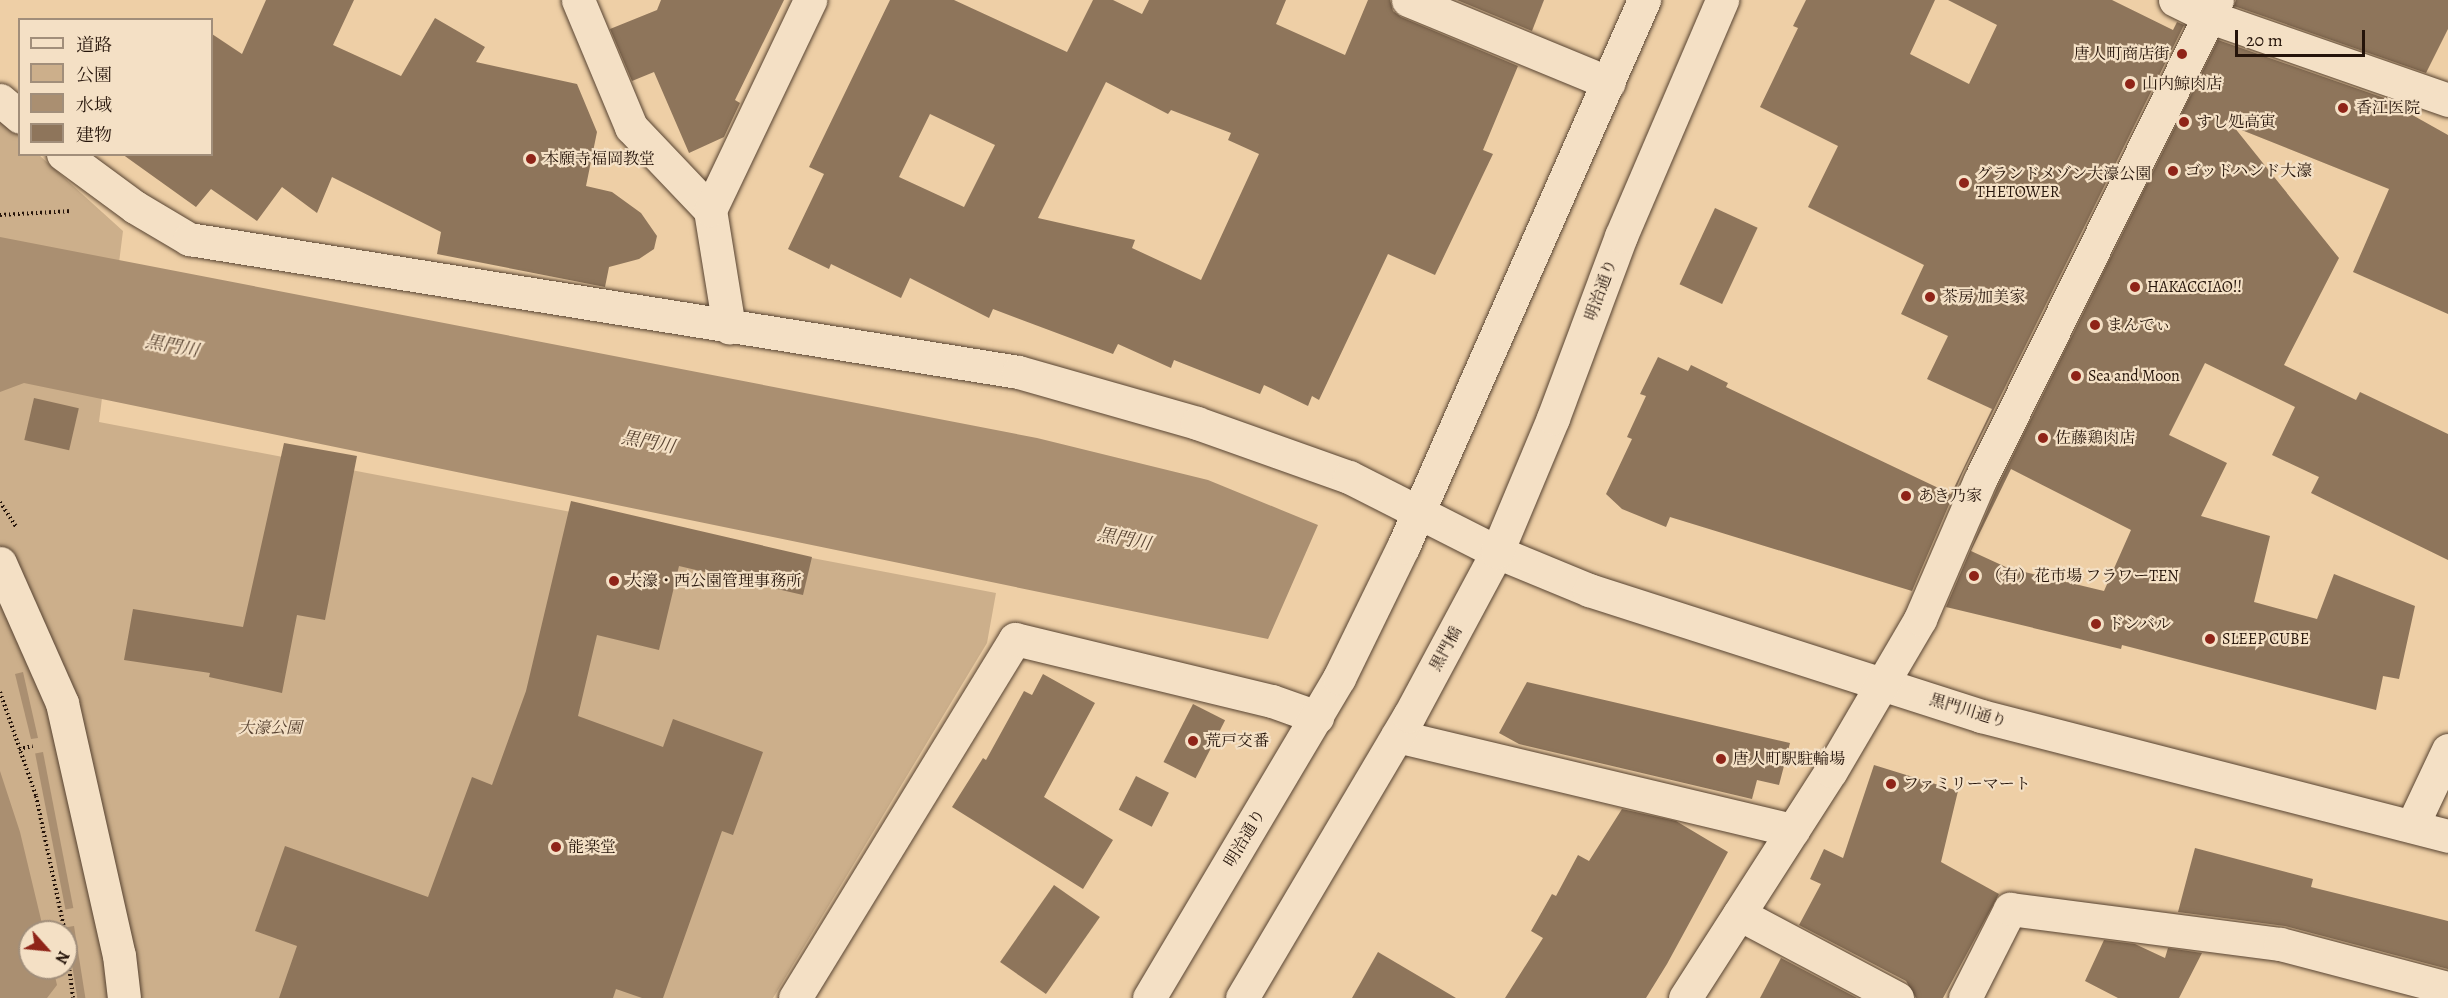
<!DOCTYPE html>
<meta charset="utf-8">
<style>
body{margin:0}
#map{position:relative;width:2448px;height:998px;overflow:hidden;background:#eecfa6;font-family:Alegreya,"Noto Serif JP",serif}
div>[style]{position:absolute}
.green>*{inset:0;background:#ccaf8b}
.water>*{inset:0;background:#aa8f71;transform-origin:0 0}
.building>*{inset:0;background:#8e755b;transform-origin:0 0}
.path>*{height:4px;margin-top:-2px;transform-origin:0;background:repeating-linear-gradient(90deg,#25140a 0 1.5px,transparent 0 4.5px)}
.roads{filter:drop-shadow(0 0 2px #574331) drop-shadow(0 0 2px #574331)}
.minor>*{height:33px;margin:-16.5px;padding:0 16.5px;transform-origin:16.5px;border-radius:16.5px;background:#f4e0c5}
.dots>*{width:16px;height:16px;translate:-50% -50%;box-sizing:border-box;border:3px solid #f4e0c5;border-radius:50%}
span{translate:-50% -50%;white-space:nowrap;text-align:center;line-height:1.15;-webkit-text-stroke:4.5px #f4e0c5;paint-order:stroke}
.poi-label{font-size:16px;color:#25140a}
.right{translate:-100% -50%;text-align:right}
.left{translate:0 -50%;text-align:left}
.street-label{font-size:16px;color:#25140a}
.park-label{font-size:16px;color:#574231;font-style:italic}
.water-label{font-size:18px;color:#5a4533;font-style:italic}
.legend{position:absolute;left:18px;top:18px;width:195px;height:138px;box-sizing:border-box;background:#f4e0c5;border:2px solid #a18e7a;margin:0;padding:8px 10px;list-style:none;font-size:18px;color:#25140a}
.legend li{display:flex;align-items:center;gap:12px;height:30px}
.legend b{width:30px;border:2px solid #a18e7a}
.north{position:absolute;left:18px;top:920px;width:60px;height:60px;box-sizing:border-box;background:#f4e0c5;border:2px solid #a18e7a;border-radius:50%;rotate:117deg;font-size:16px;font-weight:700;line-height:24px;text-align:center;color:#25140a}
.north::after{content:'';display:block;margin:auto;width:21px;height:27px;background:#8f2418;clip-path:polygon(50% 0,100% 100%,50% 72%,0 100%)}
.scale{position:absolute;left:2235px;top:30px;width:130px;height:27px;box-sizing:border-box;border:3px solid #25140a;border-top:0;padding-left:8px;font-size:18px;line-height:21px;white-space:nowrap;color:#25140a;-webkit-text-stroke:4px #f4e0c5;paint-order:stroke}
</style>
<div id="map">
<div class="green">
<i style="clip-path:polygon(evenodd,0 118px,19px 136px,20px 154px,39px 155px,123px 231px,99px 422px,996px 593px,987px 643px,773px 998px,0 998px,0 118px,30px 932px,66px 932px,66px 968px,30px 968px,30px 932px)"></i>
</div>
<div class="water">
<i style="clip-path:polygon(0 237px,1037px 438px,1208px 480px,1318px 525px,1268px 639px,24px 383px,0 392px)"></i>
<i style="clip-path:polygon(23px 672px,38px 738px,31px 739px,15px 674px)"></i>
<i style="left:43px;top:752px;width:159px;height:8px;rotate:79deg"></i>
<i style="clip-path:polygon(0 771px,20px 832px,44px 932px,30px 932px,30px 968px,53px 968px,57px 985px,47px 998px,0 998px)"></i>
<i style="left:74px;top:926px;width:73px;height:8px;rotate:81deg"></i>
</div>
<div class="building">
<i style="clip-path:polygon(266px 0,354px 0,333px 45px,401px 76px,435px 18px,485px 47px,476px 62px,577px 84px,597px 132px,586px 186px,612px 192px,641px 213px,657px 236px,654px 249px,639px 259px,609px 267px,605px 287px,437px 254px,441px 232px,332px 177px,317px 213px,282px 187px,257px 221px,211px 189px,196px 207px,122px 154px,212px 154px,212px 34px,242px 54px)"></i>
<i style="clip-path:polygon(661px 0,784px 0,735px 100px,740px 103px,724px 137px,689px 153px,654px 72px,632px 81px,610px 29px,657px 10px)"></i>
<i style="clip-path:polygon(evenodd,890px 0,954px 0,1067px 52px,1093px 0,1113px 0,1142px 14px,1149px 0,1286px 0,1276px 24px,1345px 55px,1368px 0,1390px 0,1393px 11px,1401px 17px,1518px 66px,1483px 150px,1493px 154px,1435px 275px,1388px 254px,1319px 400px,1312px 396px,1308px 406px,1264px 385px,1260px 394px,1174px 360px,1171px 368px,1118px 344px,1113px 354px,993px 309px,989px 318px,910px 278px,901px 298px,831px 264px,829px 269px,788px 249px,824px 174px,809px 167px,890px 0,1106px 82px,1168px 114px,1171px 110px,1231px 133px,1228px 140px,1259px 154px,1201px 280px,1132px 248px,1135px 240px,1038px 218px,1106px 82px,890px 0,930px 114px,995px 145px,964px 207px,899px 177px,930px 114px)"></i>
<i style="clip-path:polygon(1457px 0,1544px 0,1532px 31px)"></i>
<i style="clip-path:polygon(1806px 0,1935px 0,1910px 54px,1969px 84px,1997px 25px,1948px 0,2112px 0,2173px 30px,2177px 22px,2184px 25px,1963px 472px,1912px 591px,1670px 517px,1666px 527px,1622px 509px,1606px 494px,1632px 439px,1627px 437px,1646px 396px,1640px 394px,1658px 357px,1688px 371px,1691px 365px,1728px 383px,1726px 387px,1951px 494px,1992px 409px,1927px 379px,1948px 336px,1901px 314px,1924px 265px,1808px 207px,1838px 146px,1760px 107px,1798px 28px,1793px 26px)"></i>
<i style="clip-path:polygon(2236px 0,2448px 0,2448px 29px,2426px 73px,2234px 6px)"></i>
<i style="clip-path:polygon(evenodd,2218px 40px,2410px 107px,2407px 112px,2448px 135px,2448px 314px,2353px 272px,2389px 189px,2234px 127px,2339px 258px,2284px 365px,2356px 400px,2360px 392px,2448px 434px,2448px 560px,2311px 493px,2319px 477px,2272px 455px,2295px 407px,2205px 363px,2169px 435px,2227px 463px,2201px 516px,2270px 536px,2254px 602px,2317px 619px,2334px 574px,2415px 606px,2399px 679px,2383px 676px,2376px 710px,2122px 645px,2121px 649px,1946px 607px,1997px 488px,2218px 40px,2011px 469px,2131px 530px,2104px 591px,2008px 568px,1971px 551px,2011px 469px)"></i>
<i style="left:1715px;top:208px;width:47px;height:84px;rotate:25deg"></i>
<i style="left:34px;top:398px;width:46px;height:43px;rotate:13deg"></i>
<i style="clip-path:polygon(284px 443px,357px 456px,325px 620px,297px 615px,282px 693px,209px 677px,210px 673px,124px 660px,133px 609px,243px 627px)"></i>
<i style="clip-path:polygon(571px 501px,812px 557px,803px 595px,679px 566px,659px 650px,597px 635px,578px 716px,663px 747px,673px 719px,763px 752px,733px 835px,722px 831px,663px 998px,642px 998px,616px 989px,613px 998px,279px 998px,297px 946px,255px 931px,285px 846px,428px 897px,472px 777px,492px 785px,526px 691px)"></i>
<i style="clip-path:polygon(1043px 674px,1095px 703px,1044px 797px,1113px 840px,1083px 889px,952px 807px,983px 758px,986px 760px,1024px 691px,1032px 695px)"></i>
<i style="clip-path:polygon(1527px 682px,1790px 743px,1779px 785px,1757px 780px,1752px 799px,1519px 744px,1499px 733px)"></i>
<i style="left:1193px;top:704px;width:36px;height:65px;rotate:27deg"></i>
<i style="clip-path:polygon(1874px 765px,1958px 791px,1941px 862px,1999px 894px,1943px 998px,1916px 998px,1906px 981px,1799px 925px,1821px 884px,1810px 879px,1824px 849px,1843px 858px)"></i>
<i style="left:1136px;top:776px;width:37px;height:38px;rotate:27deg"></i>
<i style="clip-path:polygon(1622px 809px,1676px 821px,1728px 852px,1667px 964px,1646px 998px,1505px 998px,1543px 938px,1531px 931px,1552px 894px,1556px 896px,1578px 855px,1589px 861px)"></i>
<i style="clip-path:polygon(2195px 848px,2313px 879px,2311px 887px,2448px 921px,2448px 969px,2285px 926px,2178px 912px)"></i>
<i style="left:1054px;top:885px;width:56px;height:94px;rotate:35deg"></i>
<i style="clip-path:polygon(2104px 940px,2135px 944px,2165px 958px,2168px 948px,2202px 953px,2179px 998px,2118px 998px,2085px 981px)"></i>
<i style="clip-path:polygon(1378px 952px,1456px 998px,1352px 998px)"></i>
<i style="clip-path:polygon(1781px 958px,1857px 998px,1760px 998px)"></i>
</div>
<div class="path">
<i style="left:0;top:215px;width:72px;rotate:-3.2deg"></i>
<i style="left:0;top:502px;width:30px;rotate:57deg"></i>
<i style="left:0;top:692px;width:110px;rotate:70.9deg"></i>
<i style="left:36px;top:796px;width:139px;rotate:78deg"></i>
<i style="left:19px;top:749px;width:14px;rotate:-12deg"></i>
<i style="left:66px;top:943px;width:55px;rotate:82.7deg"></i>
</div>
<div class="roads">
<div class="minor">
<i style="left:578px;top:0;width:138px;rotate:67.3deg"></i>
<i style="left:631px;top:127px;width:115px;rotate:46.4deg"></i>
<i style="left:710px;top:210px;width:119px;rotate:80.8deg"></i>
<i style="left:1408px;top:0;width:217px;rotate:22.4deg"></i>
<i style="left:2175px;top:0;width:39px;rotate:26deg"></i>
<i style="left:2210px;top:17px;width:252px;rotate:19.2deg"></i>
<i style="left:0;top:100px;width:26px;rotate:40deg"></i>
<i style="left:63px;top:154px;width:89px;rotate:36.4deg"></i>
<i style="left:135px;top:207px;width:63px;rotate:30.7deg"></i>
<i style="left:189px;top:239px;width:840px;rotate:9.11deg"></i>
<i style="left:1018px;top:372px;width:186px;rotate:15.9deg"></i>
<i style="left:1197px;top:423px;width:161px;rotate:19.6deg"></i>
<i style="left:1349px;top:477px;width:166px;rotate:26.9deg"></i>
<i style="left:1497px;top:552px;width:100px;rotate:22.4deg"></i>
<i style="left:1589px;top:590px;width:412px;rotate:17.8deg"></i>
<i style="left:1981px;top:716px;width:482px;rotate:14.4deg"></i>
<i style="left:710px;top:210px;width:233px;rotate:-64.5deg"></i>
<i style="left:0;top:563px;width:153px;rotate:66.1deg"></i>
<i style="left:62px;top:703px;width:258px;rotate:77.3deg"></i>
<i style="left:119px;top:955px;width:43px;rotate:83.4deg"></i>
<i style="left:1397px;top:736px;width:407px;rotate:13.4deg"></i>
<i style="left:2412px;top:826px;width:84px;rotate:-64.7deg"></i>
<i style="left:1739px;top:914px;width:179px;rotate:28deg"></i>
<i style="left:795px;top:998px;width:421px;rotate:-58.5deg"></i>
<i style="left:1015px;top:639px;width:264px;rotate:13.6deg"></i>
<i style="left:1272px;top:701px;width:48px;rotate:19.6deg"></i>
<i style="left:1149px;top:998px;width:372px;rotate:-59.3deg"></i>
<i style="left:1339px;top:678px;width:146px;rotate:-64deg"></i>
<i style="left:1403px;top:547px;width:598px;rotate:-66.22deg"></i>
<i style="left:1242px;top:998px;width:328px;rotate:-59.4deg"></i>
<i style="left:1409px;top:716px;width:186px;rotate:-61.8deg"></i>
<i style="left:1497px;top:552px;width:145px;rotate:-67.3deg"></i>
<i style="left:1553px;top:418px;width:194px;rotate:-69.5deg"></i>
<i style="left:1621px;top:236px;width:257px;rotate:-66.8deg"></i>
<i style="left:1685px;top:998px;width:270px;rotate:-57.3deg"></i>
<i style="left:1831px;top:771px;width:176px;rotate:-59.6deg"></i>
<i style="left:1920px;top:619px;width:151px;rotate:-66.7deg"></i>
<i style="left:1980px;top:480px;width:535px;rotate:-63.72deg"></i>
<i style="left:1965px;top:998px;width:100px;rotate:-63.2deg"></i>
<i style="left:2010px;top:909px;width:272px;rotate:7.4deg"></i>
<i style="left:2280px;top:944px;width:174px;rotate:14.7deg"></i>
</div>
</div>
<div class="dots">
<i style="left:2182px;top:54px;background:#8f2418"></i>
<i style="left:2130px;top:84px;background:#8f2418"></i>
<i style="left:2343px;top:108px;background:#8f2418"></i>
<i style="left:2184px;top:122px;background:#8f2418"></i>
<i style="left:531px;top:159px;background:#8f2418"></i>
<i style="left:2173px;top:171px;background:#8f2418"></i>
<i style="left:1964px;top:183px;background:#8f2418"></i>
<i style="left:2135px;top:287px;background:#8f2418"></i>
<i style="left:1930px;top:297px;background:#8f2418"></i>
<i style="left:2095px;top:325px;background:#8f2418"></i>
<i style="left:2076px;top:376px;background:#8f2418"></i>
<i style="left:2043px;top:438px;background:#8f2418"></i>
<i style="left:1906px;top:496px;background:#8f2418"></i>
<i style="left:1974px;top:576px;background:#8f2418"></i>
<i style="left:614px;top:581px;background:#8f2418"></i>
<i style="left:2096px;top:624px;background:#8f2418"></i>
<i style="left:2210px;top:639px;background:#8f2418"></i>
<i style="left:1193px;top:741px;background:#8f2418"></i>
<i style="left:1721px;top:759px;background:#8f2418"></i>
<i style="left:1891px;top:784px;background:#8f2418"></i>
<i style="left:556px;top:847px;background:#8f2418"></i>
</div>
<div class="poi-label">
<span class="right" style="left:2170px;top:54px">唐人町商店街</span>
<span class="left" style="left:2142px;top:84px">山内鯨肉店</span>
<span class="left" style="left:2356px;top:108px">香江医院</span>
<span class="left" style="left:2196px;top:122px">すし処高寅</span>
<span class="left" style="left:543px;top:159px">本願寺福岡教堂</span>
<span class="left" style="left:2185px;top:171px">ゴッドハンド大濠</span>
<span class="left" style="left:1976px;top:183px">グランドメゾン大濠公園<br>THETOWER</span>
<span class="left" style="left:2147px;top:287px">HAKACCIAO!!</span>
<span class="left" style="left:1942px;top:297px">茶房 加美家</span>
<span class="left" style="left:2107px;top:325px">まんでぃ</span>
<span class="left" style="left:2088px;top:376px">Sea and Moon</span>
<span class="left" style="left:2055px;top:438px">佐藤鶏肉店</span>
<span class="left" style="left:1918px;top:496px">あき乃家</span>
<span class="left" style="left:1986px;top:576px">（有）花市場 フラワーTEN</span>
<span class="left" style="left:626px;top:581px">大濠・西公園管理事務所</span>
<span class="left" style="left:2108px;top:624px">ドンバル</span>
<span class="left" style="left:2222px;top:639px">SLEEP CUBE</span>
<span class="left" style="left:1205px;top:741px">荒戸交番</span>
<span class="left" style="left:1733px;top:759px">唐人町駅駐輪場</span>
<span class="left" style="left:1903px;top:784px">ファミリーマート</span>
<span class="left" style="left:568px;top:847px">能楽堂</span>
</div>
<div class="street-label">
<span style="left:1601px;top:290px;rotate:-70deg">明治通り</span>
<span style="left:1446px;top:649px;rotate:-61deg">黒門橋</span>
<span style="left:1968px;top:711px;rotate:17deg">黒門川通り</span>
<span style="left:1245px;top:838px;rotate:-59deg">明治通り</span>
</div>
<div class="park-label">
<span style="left:270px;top:728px">大濠公園</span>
</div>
<div class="water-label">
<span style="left:172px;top:346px;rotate:11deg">黒門川</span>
<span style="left:648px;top:442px;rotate:11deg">黒門川</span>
<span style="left:1124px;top:539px;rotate:11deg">黒門川</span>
</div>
<ul class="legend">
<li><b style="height:8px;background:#f4e0c5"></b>道路</li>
<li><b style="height:16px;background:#ccaf8b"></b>公園</li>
<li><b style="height:16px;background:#aa8f71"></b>水域</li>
<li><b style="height:16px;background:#8e755b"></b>建物</li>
</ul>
<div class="north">N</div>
<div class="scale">20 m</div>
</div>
